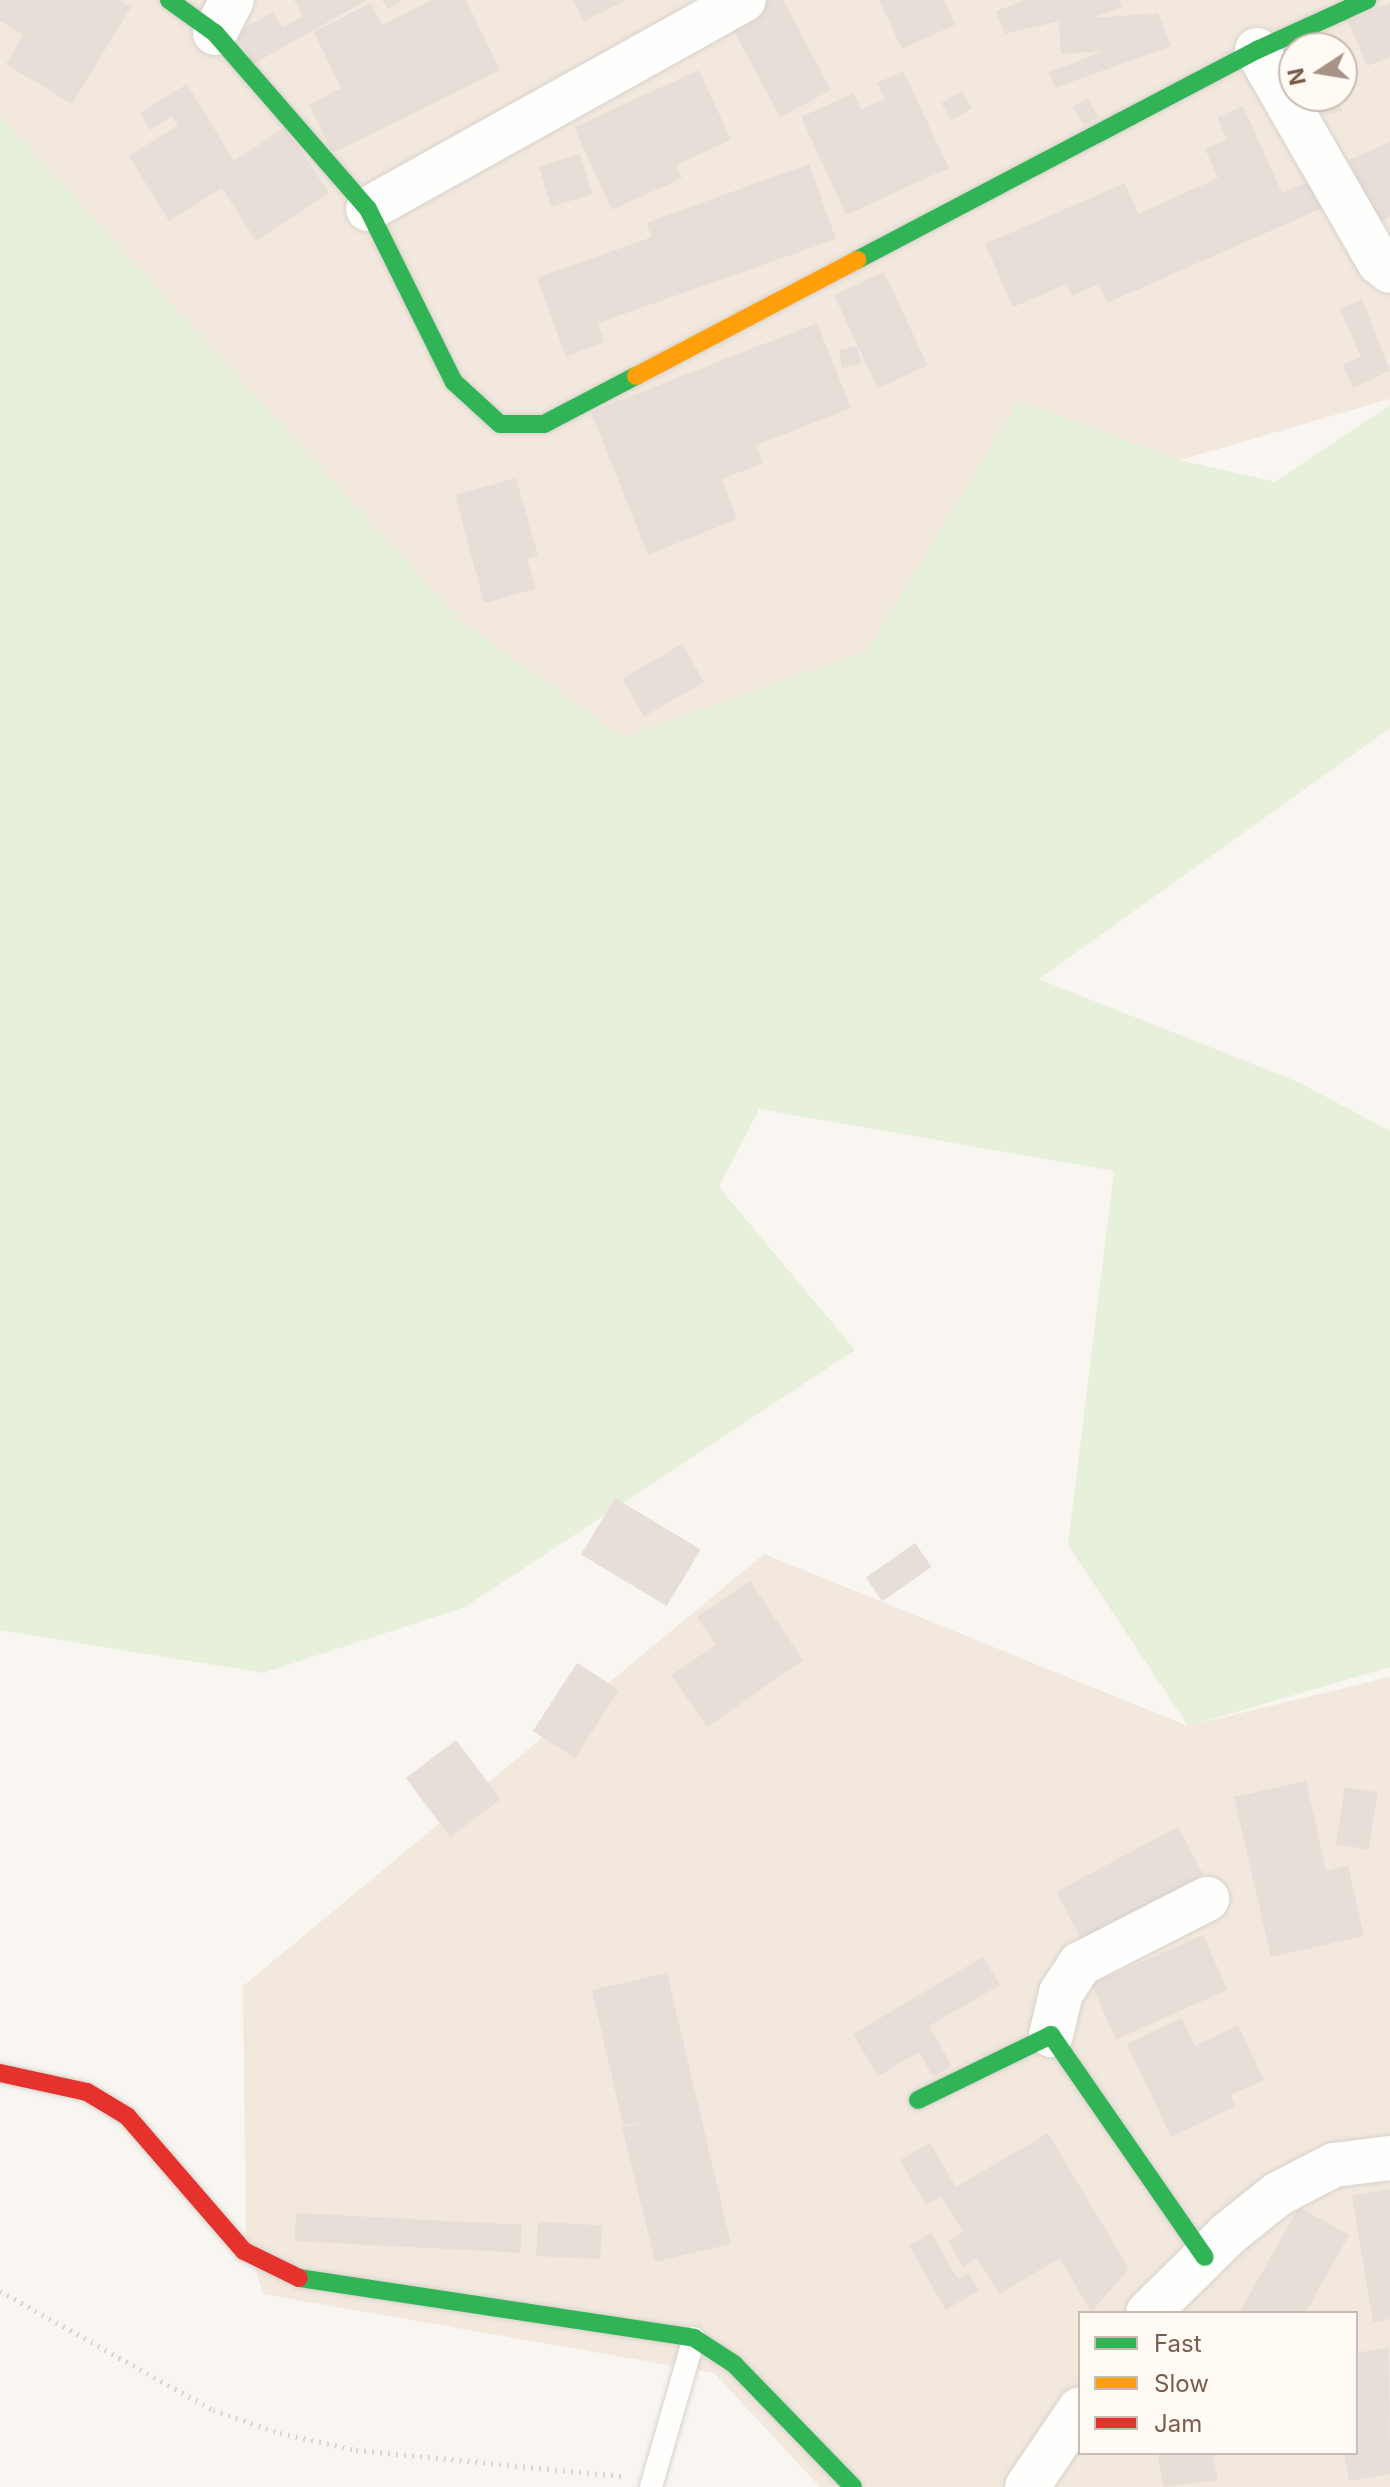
<!DOCTYPE html>
<style>
body{margin:0}
#map{position:relative;width:1390px;height:2487px;overflow:hidden;background:#f9f5f0;font-family:Inter,sans-serif}
div>[style]{position:absolute}
.residential>*{inset:0;background:#f2e8de}
.green>*{inset:0;background:#e7f0db}
.building>*{inset:0;background:#e6ded7;transform-origin:0 0}
.path>*{height:5px;margin-top:-2.5px;transform-origin:0;background:repeating-linear-gradient(90deg,#dcd5d0 0 2px,transparent 0 8px)}
.roads{filter:drop-shadow(0 0 2px #d7d1cb) drop-shadow(0 0 2px #d7d1cb)}
.lane>*{height:22px;margin:-11px;padding:0 11px;transform-origin:11px;border-radius:11px;background:#fefefd}
.street>*{height:44px;margin:-22px;padding:0 22px;transform-origin:22px;border-radius:22px;background:#fefefd}
.fast>*{height:18px;margin:-9px;padding:0 9px;transform-origin:9px;border-radius:9px;background:#30b455}
.slow>*{height:18px;margin:-9px;padding:0 9px;transform-origin:9px;border-radius:9px;background:#ff9f0a}
.jam>*{height:18px;margin:-9px;padding:0 9px;transform-origin:9px;border-radius:9px;background:#e5322d}
span{translate:-50% -50%;white-space:nowrap;text-align:center;line-height:1.15;-webkit-text-stroke:8px #fffaf3;paint-order:stroke}
.legend{position:absolute;left:1078px;top:2311px;width:280px;height:144px;box-sizing:border-box;background:#fffaf3;border:2px solid #cabbb1;margin:0;padding:10px 14px;list-style:none;font-size:24px;color:#7a5c4d}
.legend li{display:flex;align-items:center;gap:16px;height:40px}
.legend b{width:40px;border:2px solid #cabbb1}
.north{position:absolute;left:1278px;top:32px;width:80px;height:80px;box-sizing:border-box;background:#fffaf3;border:2px solid #cabbb1;border-radius:50%;rotate:258deg;font-size:22px;font-weight:700;line-height:32px;text-align:center;color:#7a5c4d}
.north::after{content:'';display:block;margin:auto;width:28px;height:36px;background:#a69286;clip-path:polygon(50% 0,100% 100%,50% 72%,0 100%)}
</style>
<div id="map">
<div class="residential">
<i style="clip-path:polygon(evenodd,0 0,1390px 0,1390px 399px,1180px 460px,648px 864px,0 200px,0 0,1294px 48px,1342px 48px,1342px 96px,1294px 96px,1294px 48px)"></i>
<i style="clip-path:polygon(evenodd,764px 1554px,1188px 1726px,1390px 1677px,1390px 2487px,820px 2487px,714px 2373px,263px 2294px,246px 2238px,243px 1986px,764px 1554px,1080px 2313px,1356px 2313px,1356px 2453px,1080px 2453px,1080px 2313px)"></i>
</div>
<div class="green">
<i style="clip-path:polygon(0 116px,460px 620px,623px 737px,867px 651px,1019px 401px,1180px 460px,1275px 482px,1390px 405px,1390px 728px,1039px 979px,1300px 1083px,1390px 1131px,1390px 1667px,1188px 1726px,1068px 1545px,1114px 1171px,759px 1109px,719px 1187px,855px 1350px,465px 1607px,263px 1673px,0 1630px)"></i>
</div>
<div class="building">
<i style="clip-path:polygon(0 0,119px 0,131px 7px,72px 104px,6px 64px,23px 35px,0 21px)"></i>
<i style="clip-path:polygon(294px 0,367px 0,253px 64px,235px 33px,273px 12px,282px 28px,303px 16px)"></i>
<i style="clip-path:polygon(382px 0,403px 0,388px 9px)"></i>
<i style="clip-path:polygon(432px 0,466px 0,500px 70px,333px 153px,309px 105px,341px 88px,314px 32px,371px 3px,382px 25px)"></i>
<i style="clip-path:polygon(573px 0,627px 0,584px 21px)"></i>
<i style="clip-path:polygon(766px 0,783px 0,831px 90px,780px 117px,728px 20px)"></i>
<i style="clip-path:polygon(879px 0,944px 0,955px 25px,902px 49px)"></i>
<i style="clip-path:polygon(1025px 0,1119px 0,1122px 7px,1093px 18px,1158px 13px,1171px 46px,1055px 88px,1049px 72px,1105px 51px,1061px 54px,1059px 21px,1005px 34px,996px 11px)"></i>
<i style="clip-path:polygon(1390px 3px,1390px 57px,1367px 66px,1348px 21px)"></i>
<i style="clip-path:polygon(699px 70px,731px 140px,676px 165px,682px 178px,612px 210px,574px 127px)"></i>
<i style="clip-path:polygon(903px 71px,949px 168px,846px 215px,801px 117px,854px 93px,861px 110px,885px 99px,877px 83px)"></i>
<i style="clip-path:polygon(187px 84px,234px 161px,285px 127px,329px 193px,256px 241px,222px 188px,169px 221px,129px 156px,178px 125px,172px 116px,150px 130px,140px 113px)"></i>
<i style="left:962px;top:91px;width:20px;height:24px;rotate:60deg"></i>
<i style="clip-path:polygon(1304px 96px,1339px 96px,1342px 111px,1308px 118px)"></i>
<i style="left:1087px;top:98px;width:22px;height:17px;rotate:58deg"></i>
<i style="clip-path:polygon(1243px 106px,1282px 193px,1317px 178px,1329px 205px,1107px 303px,1099px 284px,1072px 296px,1067px 284px,1013px 307px,985px 244px,1125px 183px,1138px 214px,1218px 178px,1205px 149px,1227px 140px,1217px 117px)"></i>
<i style="clip-path:polygon(1390px 142px,1390px 217px,1375px 224px,1347px 161px)"></i>
<i style="left:580px;top:154px;width:42px;height:43px;rotate:73deg"></i>
<i style="clip-path:polygon(809px 164px,836px 239px,598px 323px,604px 342px,566px 357px,537px 278px,652px 237px,646px 223px)"></i>
<i style="left:884px;top:272px;width:103px;height:55px;rotate:65deg"></i>
<i style="clip-path:polygon(1362px 299px,1390px 371px,1353px 388px,1343px 365px,1361px 357px,1340px 309px)"></i>
<i style="clip-path:polygon(817px 323px,851px 408px,756px 445px,763px 463px,722px 479px,737px 519px,648px 555px,591px 412px)"></i>
<i style="left:857px;top:346px;width:18px;height:19px;rotate:77deg"></i>
<i style="clip-path:polygon(516px 478px,538px 556px,527px 559px,536px 589px,484px 603px,455px 495px)"></i>
<i style="left:682px;top:644px;width:44px;height:69px;rotate:60deg"></i>
<i style="left:615px;top:1498px;width:100px;height:66px;rotate:31deg"></i>
<i style="left:915px;top:1543px;width:29px;height:60px;rotate:55deg"></i>
<i style="clip-path:polygon(750px 1581px,803px 1660px,707px 1727px,671px 1675px,716px 1645px,697px 1617px)"></i>
<i style="left:577px;top:1663px;width:50px;height:81px;rotate:33deg"></i>
<i style="left:456px;top:1740px;width:74px;height:63px;rotate:53deg"></i>
<i style="clip-path:polygon(1306px 1781px,1326px 1871px,1348px 1865px,1364px 1936px,1271px 1957px,1234px 1797px)"></i>
<i style="left:1345px;top:1787px;width:33px;height:58px;rotate:9deg"></i>
<i style="left:1178px;top:1827px;width:54px;height:138px;rotate:62deg"></i>
<i style="left:1203px;top:1935px;width:60px;height:122px;rotate:66deg"></i>
<i style="clip-path:polygon(983px 1957px,1000px 1985px,929px 2026px,952px 2066px,933px 2077px,919px 2052px,878px 2076px,853px 2034px)"></i>
<i style="clip-path:polygon(667px 1973px,731px 2244px,655px 2262px,622px 2127px,647px 2121px,623px 2125px,592px 1990px)"></i>
<i style="clip-path:polygon(1182px 2018px,1195px 2046px,1238px 2025px,1264px 2080px,1230px 2095px,1235px 2106px,1171px 2137px,1127px 2044px)"></i>
<i style="clip-path:polygon(1048px 2133px,1129px 2269px,1091px 2312px,1060px 2258px,999px 2294px,977px 2258px,963px 2267px,948px 2241px,963px 2232px,941px 2196px,926px 2205px,900px 2160px,930px 2143px,956px 2187px)"></i>
<i style="clip-path:polygon(1390px 2189px,1390px 2319px,1373px 2322px,1352px 2196px)"></i>
<i style="clip-path:polygon(1299px 2207px,1349px 2235px,1305px 2313px,1239px 2313px)"></i>
<i style="left:296px;top:2213px;width:226px;height:28px;rotate:3deg"></i>
<i style="left:538px;top:2222px;width:64px;height:34px;rotate:3deg"></i>
<i style="clip-path:polygon(931px 2233px,958px 2279px,969px 2273px,979px 2290px,946px 2310px,909px 2246px)"></i>
<i style="clip-path:polygon(1389px 2347px,1390px 2474px,1349px 2481px,1344px 2453px,1356px 2453px,1356px 2353px)"></i>
<i style="clip-path:polygon(1157px 2453px,1212px 2453px,1218px 2480px,1164px 2487px)"></i>
</div>
<div class="path">
<i style="left:0;top:2291px;width:244px;rotate:29.2deg"></i>
<i style="left:213px;top:2410px;width:71px;rotate:18.9deg"></i>
<i style="left:280px;top:2433px;width:78px;rotate:12.6deg"></i>
<i style="left:356px;top:2450px;width:268px;rotate:5.6deg"></i>
</div>
<div class="roads">
<div class="lane">
<i style="left:651px;top:2487px;width:155px;rotate:-73.9deg"></i>
</div>
<div class="street">
<i style="left:215px;top:33px;width:37px;rotate:-63deg"></i>
<i style="left:1257px;top:50px;width:245px;rotate:60.1deg"></i>
<i style="left:1379px;top:262px;width:14px;rotate:39deg"></i>
<i style="left:368px;top:209px;width:430px;rotate:-29.1deg"></i>
<i style="left:1051px;top:2035px;width:43px;rotate:-76.6deg"></i>
<i style="left:1061px;top:1993px;width:35px;rotate:-57deg"></i>
<i style="left:1080px;top:1964px;width:143px;rotate:-27.1deg"></i>
<i style="left:1148px;top:2313px;width:112px;rotate:-44.6deg"></i>
<i style="left:1228px;top:2234px;width:64px;rotate:-38.7deg"></i>
<i style="left:1278px;top:2194px;width:63px;rotate:-27.4deg"></i>
<i style="left:1334px;top:2165px;width:56px;rotate:-7.1deg"></i>
<i style="left:1027px;top:2487px;width:94px;rotate:-55.8deg"></i>
</div>
<div class="fast">
<i style="left:169px;top:0;width:57px;rotate:35.7deg"></i>
<i style="left:215px;top:33px;width:233px;rotate:49deg"></i>
<i style="left:368px;top:209px;width:193px;rotate:63.6deg"></i>
<i style="left:454px;top:382px;width:62px;rotate:42.4deg"></i>
<i style="left:500px;top:424px;width:44px"></i>
<i style="left:544px;top:424px;width:104px;rotate:-27.6deg"></i>
<i style="left:857px;top:260px;width:452px;rotate:-27.7deg"></i>
<i style="left:1257px;top:50px;width:121px;rotate:-24.4deg"></i>
<i style="left:918px;top:2100px;width:148px;rotate:-26deg"></i>
<i style="left:1051px;top:2035px;width:270px;rotate:55.3deg"></i>
<i style="left:299px;top:2278px;width:400px;rotate:8.6deg"></i>
<i style="left:694px;top:2338px;width:48px;rotate:33deg"></i>
<i style="left:734px;top:2364px;width:171px;rotate:45.9deg"></i>
</div>
<div class="slow">
<i style="left:636px;top:376px;width:250px;rotate:-27.7deg"></i>
</div>
<div class="jam">
<i style="left:0;top:2073px;width:89px;rotate:12.3deg"></i>
<i style="left:87px;top:2092px;width:47px;rotate:31deg"></i>
<i style="left:127px;top:2116px;width:179px;rotate:49.1deg"></i>
<i style="left:244px;top:2251px;width:61px;rotate:26.1deg"></i>
</div>
</div>
<ul class="legend">
<li><b style="height:10px;background:#30b455"></b>Fast</li>
<li><b style="height:10px;background:#ff9f0a"></b>Slow</li>
<li><b style="height:10px;background:#e5322d"></b>Jam</li>
</ul>
<div class="north">N</div>
</div>
